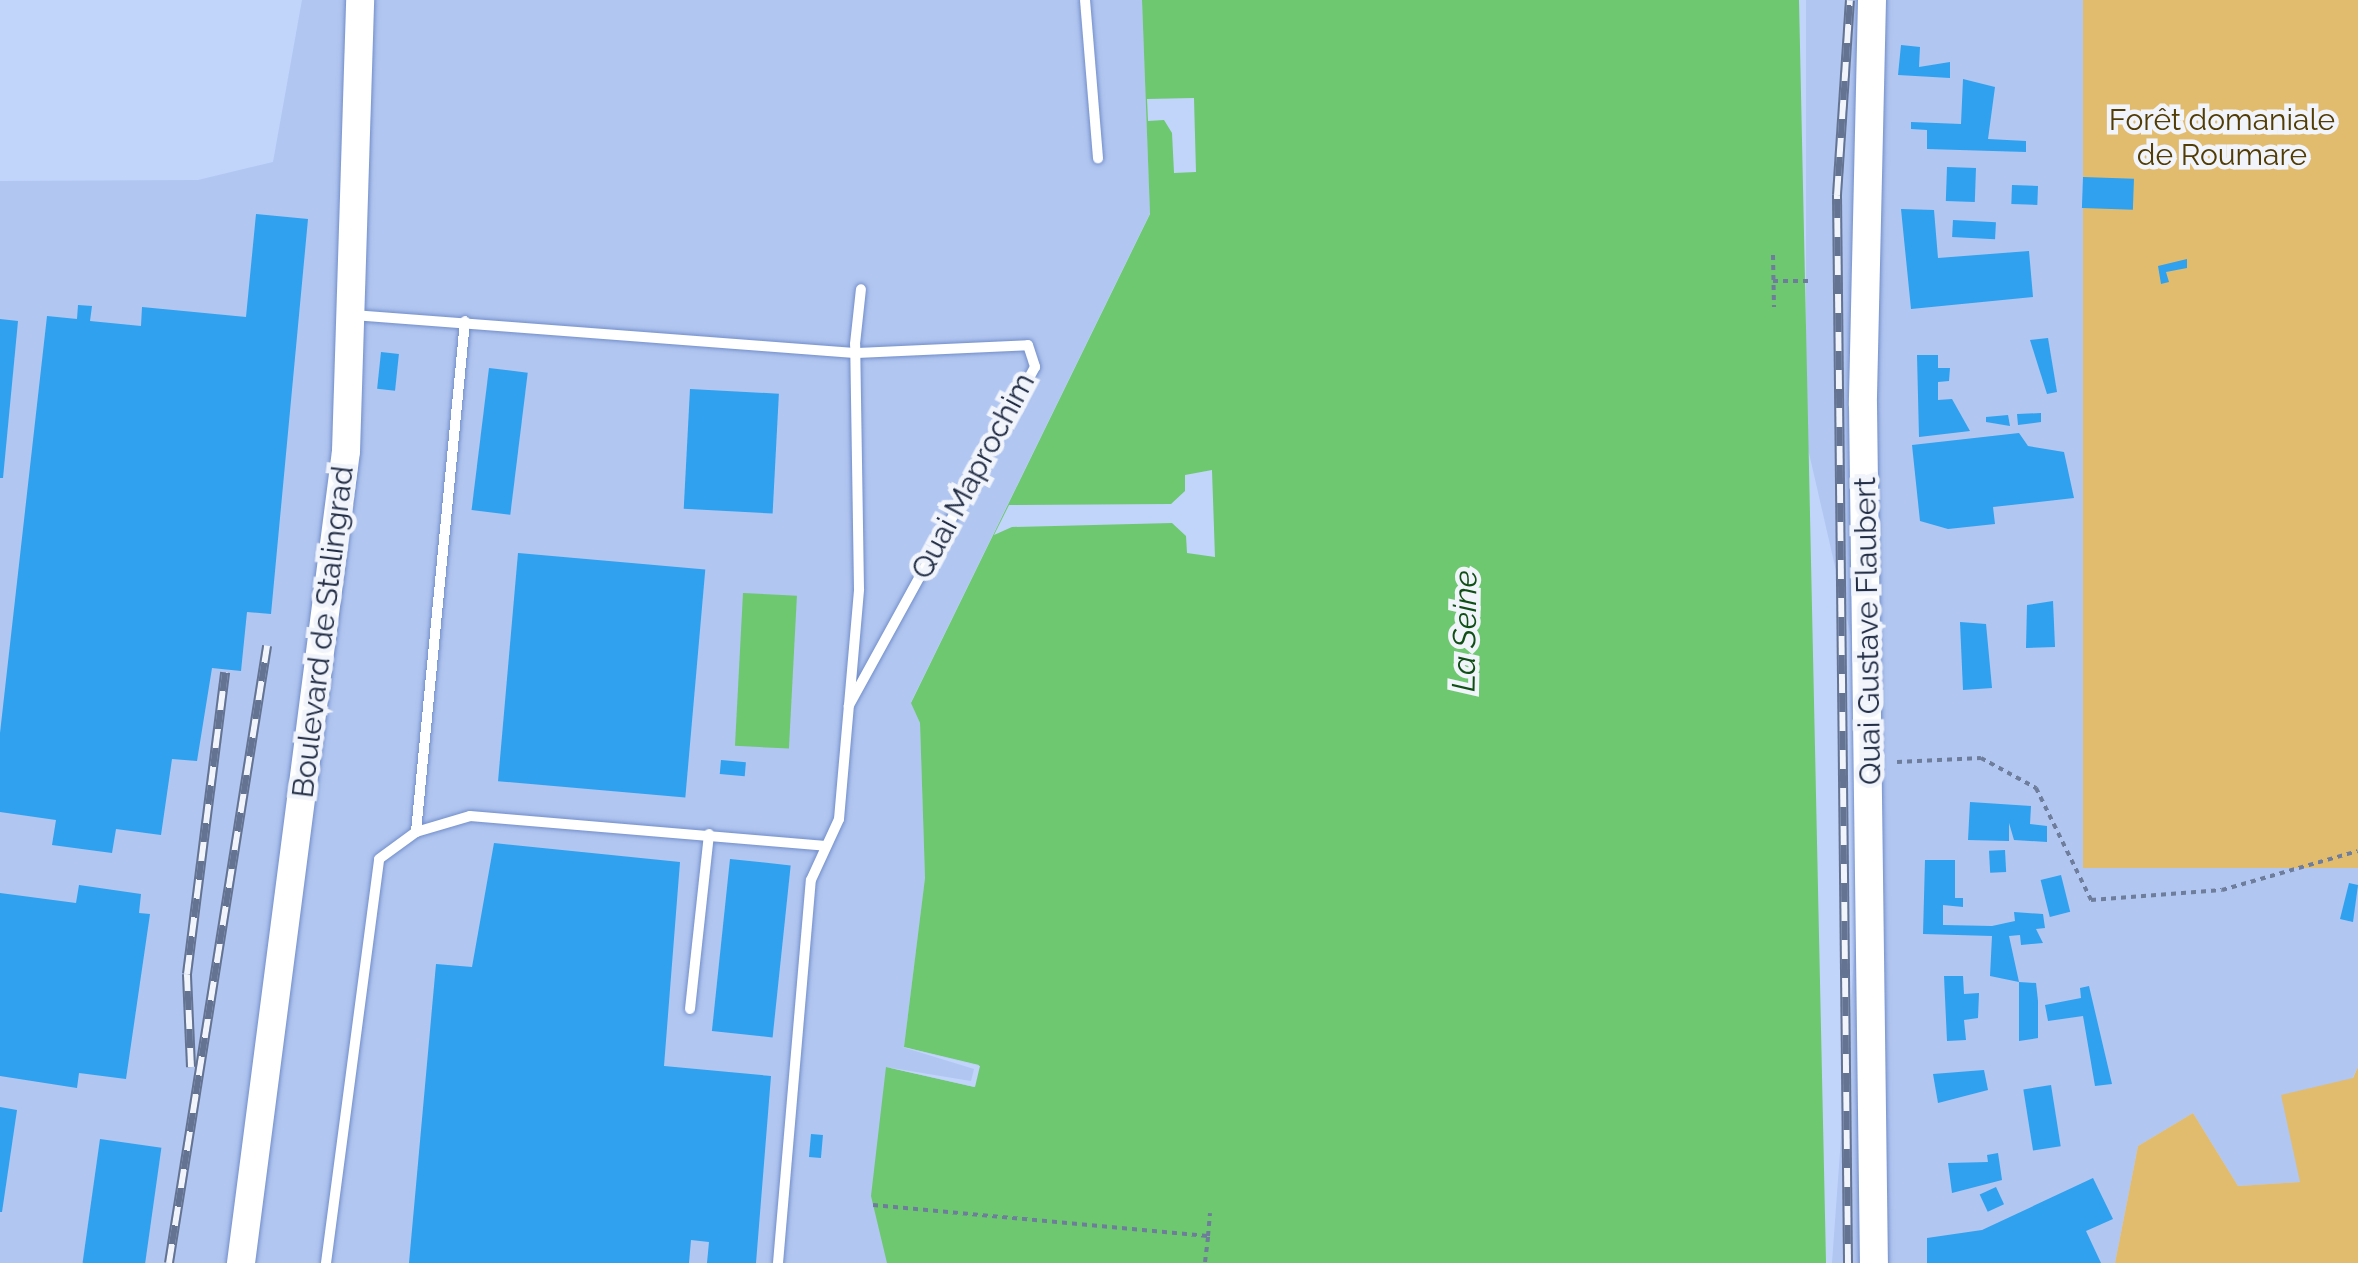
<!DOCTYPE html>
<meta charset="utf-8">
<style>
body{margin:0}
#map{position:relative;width:2358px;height:1263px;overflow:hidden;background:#c1d4fa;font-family:Raleway,sans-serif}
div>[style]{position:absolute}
.built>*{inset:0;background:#b1c6f0}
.green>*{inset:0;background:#e2bc6e;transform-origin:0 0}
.water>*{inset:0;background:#6dc86f;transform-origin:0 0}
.pier>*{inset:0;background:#c1d4fa}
.building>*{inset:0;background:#2fa1ef;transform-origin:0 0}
.path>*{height:4px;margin-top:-2px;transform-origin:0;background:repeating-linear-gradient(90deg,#6d7d9b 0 5px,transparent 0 10px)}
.roads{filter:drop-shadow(0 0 2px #728eca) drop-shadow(0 0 2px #728eca)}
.service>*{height:10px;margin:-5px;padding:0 5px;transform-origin:5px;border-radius:5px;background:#fff}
.secondary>*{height:28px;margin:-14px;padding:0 14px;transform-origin:14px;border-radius:14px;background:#fff}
.rail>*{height:10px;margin-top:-5px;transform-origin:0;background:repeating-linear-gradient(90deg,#f1f4fb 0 19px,#647391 0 38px);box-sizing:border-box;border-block:2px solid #647391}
span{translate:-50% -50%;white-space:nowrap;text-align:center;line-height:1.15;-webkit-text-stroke:9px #f1f4fb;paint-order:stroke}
.park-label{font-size:30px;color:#523c05}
.street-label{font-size:30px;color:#212d45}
.water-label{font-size:32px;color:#0f4f15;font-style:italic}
</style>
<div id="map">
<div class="built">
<i style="clip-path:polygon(302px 0,1142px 0,1150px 213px,911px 702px,920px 723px,925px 878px,904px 1047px,980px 1066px,975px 1087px,886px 1068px,887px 1263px,0 1263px,0 181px,198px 180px,273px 162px)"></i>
<i style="clip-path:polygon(1806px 0,2083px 0,2109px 868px,2358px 850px,2358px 1067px,2301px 1182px,2238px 1186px,2193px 1113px,2138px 1146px,2115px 1263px,1832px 1263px,1871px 723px,1806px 440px)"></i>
</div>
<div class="green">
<i style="left:2083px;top:0;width:275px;height:868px"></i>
<i style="clip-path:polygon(2358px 1067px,2358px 1263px,2115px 1263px,2138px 1146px,2193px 1113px,2238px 1186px,2300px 1182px,2281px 1095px,2353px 1078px)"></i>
</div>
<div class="water">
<i style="clip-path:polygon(1142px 0,1799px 0,1826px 1263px,887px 1263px,871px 1196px,886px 1067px,974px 1087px,979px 1065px,904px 1047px,925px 878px,920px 723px,911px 703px,1150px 214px)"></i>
<i style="left:743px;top:593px;width:54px;height:153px;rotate:3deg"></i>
</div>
<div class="pier">
<i style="clip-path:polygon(1194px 98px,1196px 172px,1174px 173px,1172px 133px,1164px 120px,1148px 121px,1147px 99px)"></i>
<i style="clip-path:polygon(1212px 470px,1215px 557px,1187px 553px,1186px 536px,1172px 523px,1012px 527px,994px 535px,1009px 505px,1171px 504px,1185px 491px,1185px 475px)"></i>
<i style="clip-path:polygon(899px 1046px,980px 1066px,975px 1087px,886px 1067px,971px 1081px,974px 1069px)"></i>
</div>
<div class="building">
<i style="clip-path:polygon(1901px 45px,1920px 47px,1919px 67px,1950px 62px,1950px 78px,1898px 75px)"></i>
<i style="clip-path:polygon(1963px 79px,1995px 87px,1988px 139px,2026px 141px,2026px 152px,1927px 149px,1927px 130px,1911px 129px,1911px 122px,1961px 124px)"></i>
<i style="left:1947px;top:167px;width:29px;height:34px;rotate:2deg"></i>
<i style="left:2083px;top:177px;width:51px;height:31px;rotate:2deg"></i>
<i style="left:2012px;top:185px;width:26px;height:19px;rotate:2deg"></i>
<i style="clip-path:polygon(1901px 209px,1934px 210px,1938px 258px,2029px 251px,2033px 297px,1911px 309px)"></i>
<i style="clip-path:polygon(256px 214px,308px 219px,271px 614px,247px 612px,241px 671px,212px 668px,197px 761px,172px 759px,161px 835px,116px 829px,112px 853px,52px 845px,56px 820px,0 812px,0 733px,47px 316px,77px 319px,78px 305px,92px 306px,90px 321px,141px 326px,142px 307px,246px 317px)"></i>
<i style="left:1953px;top:220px;width:43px;height:17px;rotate:3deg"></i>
<i style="clip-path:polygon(2187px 259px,2187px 268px,2166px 272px,2169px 282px,2161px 284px,2158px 266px)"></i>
<i style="clip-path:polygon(0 319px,18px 321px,3px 478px,0 478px)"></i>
<i style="clip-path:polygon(2048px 338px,2057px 392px,2047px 394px,2030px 340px)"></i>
<i style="left:381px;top:352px;width:18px;height:37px;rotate:6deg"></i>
<i style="clip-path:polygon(1917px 355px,1938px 355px,1938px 368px,1950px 368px,1949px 381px,1938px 382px,1938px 400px,1952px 399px,1970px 431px,1919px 437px)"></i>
<i style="left:489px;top:368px;width:39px;height:143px;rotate:7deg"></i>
<i style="left:690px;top:389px;width:89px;height:120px;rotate:3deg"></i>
<i style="clip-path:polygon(2041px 413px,2041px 422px,2018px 425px,2017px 414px)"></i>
<i style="clip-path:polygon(2008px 415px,2010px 426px,1986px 422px,1986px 417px)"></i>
<i style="clip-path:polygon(2019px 433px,2028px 446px,2064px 452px,2074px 498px,1993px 507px,1995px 524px,1948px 529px,1920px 521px,1912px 445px)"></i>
<i style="left:518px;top:553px;width:188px;height:229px;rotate:5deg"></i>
<i style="clip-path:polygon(2053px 601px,2055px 647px,2026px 648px,2027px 605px)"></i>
<i style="clip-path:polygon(1960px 622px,1986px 624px,1992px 688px,1963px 690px)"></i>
<i style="left:721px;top:760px;width:25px;height:14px;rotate:5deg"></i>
<i style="clip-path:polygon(1970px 802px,2031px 806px,2030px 824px,2047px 826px,2047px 842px,2014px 840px,2009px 823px,2009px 841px,1968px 840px)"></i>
<i style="clip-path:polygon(494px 843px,680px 862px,664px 1066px,771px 1076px,756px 1263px,707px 1263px,709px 1242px,691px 1240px,689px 1263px,409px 1263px,436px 964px,472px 967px)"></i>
<i style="left:2005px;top:850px;width:22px;height:16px;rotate:87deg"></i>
<i style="left:730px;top:859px;width:61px;height:173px;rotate:6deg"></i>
<i style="clip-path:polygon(1925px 860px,1955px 860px,1955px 898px,1963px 898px,1963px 907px,1943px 905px,1943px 925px,1992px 926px,2015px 921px,2014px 912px,2043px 914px,2045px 928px,2036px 929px,2043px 943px,2021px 945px,2020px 935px,2009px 936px,2019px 982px,1990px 976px,1992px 936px,1923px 934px)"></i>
<i style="left:2061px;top:875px;width:38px;height:21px;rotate:76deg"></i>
<i style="clip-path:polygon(2349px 883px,2358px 885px,2353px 922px,2340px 919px)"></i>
<i style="clip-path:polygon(79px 885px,141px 894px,139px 913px,150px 914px,126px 1079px,79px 1073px,77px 1088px,0 1076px,0 893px,76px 903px)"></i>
<i style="clip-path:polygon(1944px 976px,1963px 976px,1964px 994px,1979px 993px,1978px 1018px,1964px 1020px,1966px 1040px,1947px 1041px)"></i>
<i style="clip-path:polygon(2019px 982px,2036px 983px,2038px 1001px,2038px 1038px,2019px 1041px)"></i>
<i style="clip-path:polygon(2089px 986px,2112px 1084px,2095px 1086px,2083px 1016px,2048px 1021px,2045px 1005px,2081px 998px,2080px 988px)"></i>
<i style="clip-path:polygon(1984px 1070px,1988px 1090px,1938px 1103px,1933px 1074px)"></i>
<i style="left:2051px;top:1085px;width:62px;height:28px;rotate:81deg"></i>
<i style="clip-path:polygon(0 1107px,17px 1110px,2px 1212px,0 1212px)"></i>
<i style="left:811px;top:1134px;width:12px;height:23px;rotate:5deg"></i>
<i style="left:100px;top:1139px;width:62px;height:125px;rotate:8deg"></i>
<i style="clip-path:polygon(1998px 1153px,2002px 1180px,1952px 1193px,1948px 1163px,1988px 1162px,1987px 1155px)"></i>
<i style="clip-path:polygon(2093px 1178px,2113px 1219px,2086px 1231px,2101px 1263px,1927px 1263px,1927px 1238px,1982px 1230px)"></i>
<i style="left:1996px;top:1187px;width:19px;height:18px;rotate:65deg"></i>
</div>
<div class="path">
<i style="left:1773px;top:255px;width:52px;rotate:88.9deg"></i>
<i style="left:1773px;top:281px;width:35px"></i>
<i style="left:1897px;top:762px;width:84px;rotate:-2.7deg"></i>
<i style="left:1981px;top:758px;width:63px;rotate:28.6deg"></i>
<i style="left:2036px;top:788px;width:125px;rotate:63.8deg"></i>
<i style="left:2091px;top:900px;width:131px;rotate:-4.4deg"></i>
<i style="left:2222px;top:890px;width:141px;rotate:-16deg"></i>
<i style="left:873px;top:1205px;width:336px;rotate:5.3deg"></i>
<i style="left:1208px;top:1236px;width:23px;rotate:-85deg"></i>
<i style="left:1205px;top:1262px;width:26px;rotate:-83deg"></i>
</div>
<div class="roads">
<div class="service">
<i style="left:1085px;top:0;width:159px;rotate:85.3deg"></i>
<i style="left:353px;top:315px;width:503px;rotate:4.33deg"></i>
<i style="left:855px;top:353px;width:173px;rotate:-2.6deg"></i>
<i style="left:1028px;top:345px;width:23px;rotate:72deg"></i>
<i style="left:1035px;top:367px;width:387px;rotate:118.8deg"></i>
<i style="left:416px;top:832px;width:513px;rotate:-84.52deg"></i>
<i style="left:690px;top:1009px;width:176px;rotate:-83.8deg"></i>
<i style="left:326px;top:1263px;width:407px;rotate:-82.5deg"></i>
<i style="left:379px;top:859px;width:46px;rotate:-36.1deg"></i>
<i style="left:416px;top:832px;width:56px;rotate:-16.5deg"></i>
<i style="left:470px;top:816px;width:357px;rotate:4.8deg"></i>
<i style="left:778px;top:1263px;width:384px;rotate:-85.1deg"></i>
<i style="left:811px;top:880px;width:67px;rotate:-65.3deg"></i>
<i style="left:839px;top:819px;width:231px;rotate:-85deg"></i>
<i style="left:859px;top:589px;width:245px;rotate:-90.9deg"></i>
<i style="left:855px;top:344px;width:55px;rotate:-83.8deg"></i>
</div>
<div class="secondary">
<i style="left:1872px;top:0;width:405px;rotate:91.3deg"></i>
<i style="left:1863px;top:405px;width:858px;rotate:89.27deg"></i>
<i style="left:241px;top:1263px;width:819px;rotate:-82.63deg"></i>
<i style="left:346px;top:451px;width:451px;rotate:-88.2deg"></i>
</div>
</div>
<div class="rail">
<i style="left:191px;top:1067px;width:93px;rotate:-92.5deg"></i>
<i style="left:187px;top:974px;width:304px;rotate:-82.8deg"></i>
<i style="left:169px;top:1263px;width:625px;rotate:-80.97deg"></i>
<i style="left:1848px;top:1263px;width:1068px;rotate:-90.59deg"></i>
<i style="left:1837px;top:195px;width:195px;rotate:-86.2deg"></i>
</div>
<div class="park-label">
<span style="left:2222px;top:137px">Forêt domaniale<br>de Roumare</span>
</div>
<div class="street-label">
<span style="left:973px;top:476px;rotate:-62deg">Quai Maprochim</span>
<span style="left:1868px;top:631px;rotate:-91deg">Quai Gustave Flaubert</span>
<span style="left:323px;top:632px;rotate:-83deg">Boulevard de Stalingrad</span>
</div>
<div class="water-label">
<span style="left:1465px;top:631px;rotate:-89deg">La Seine</span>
</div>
</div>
